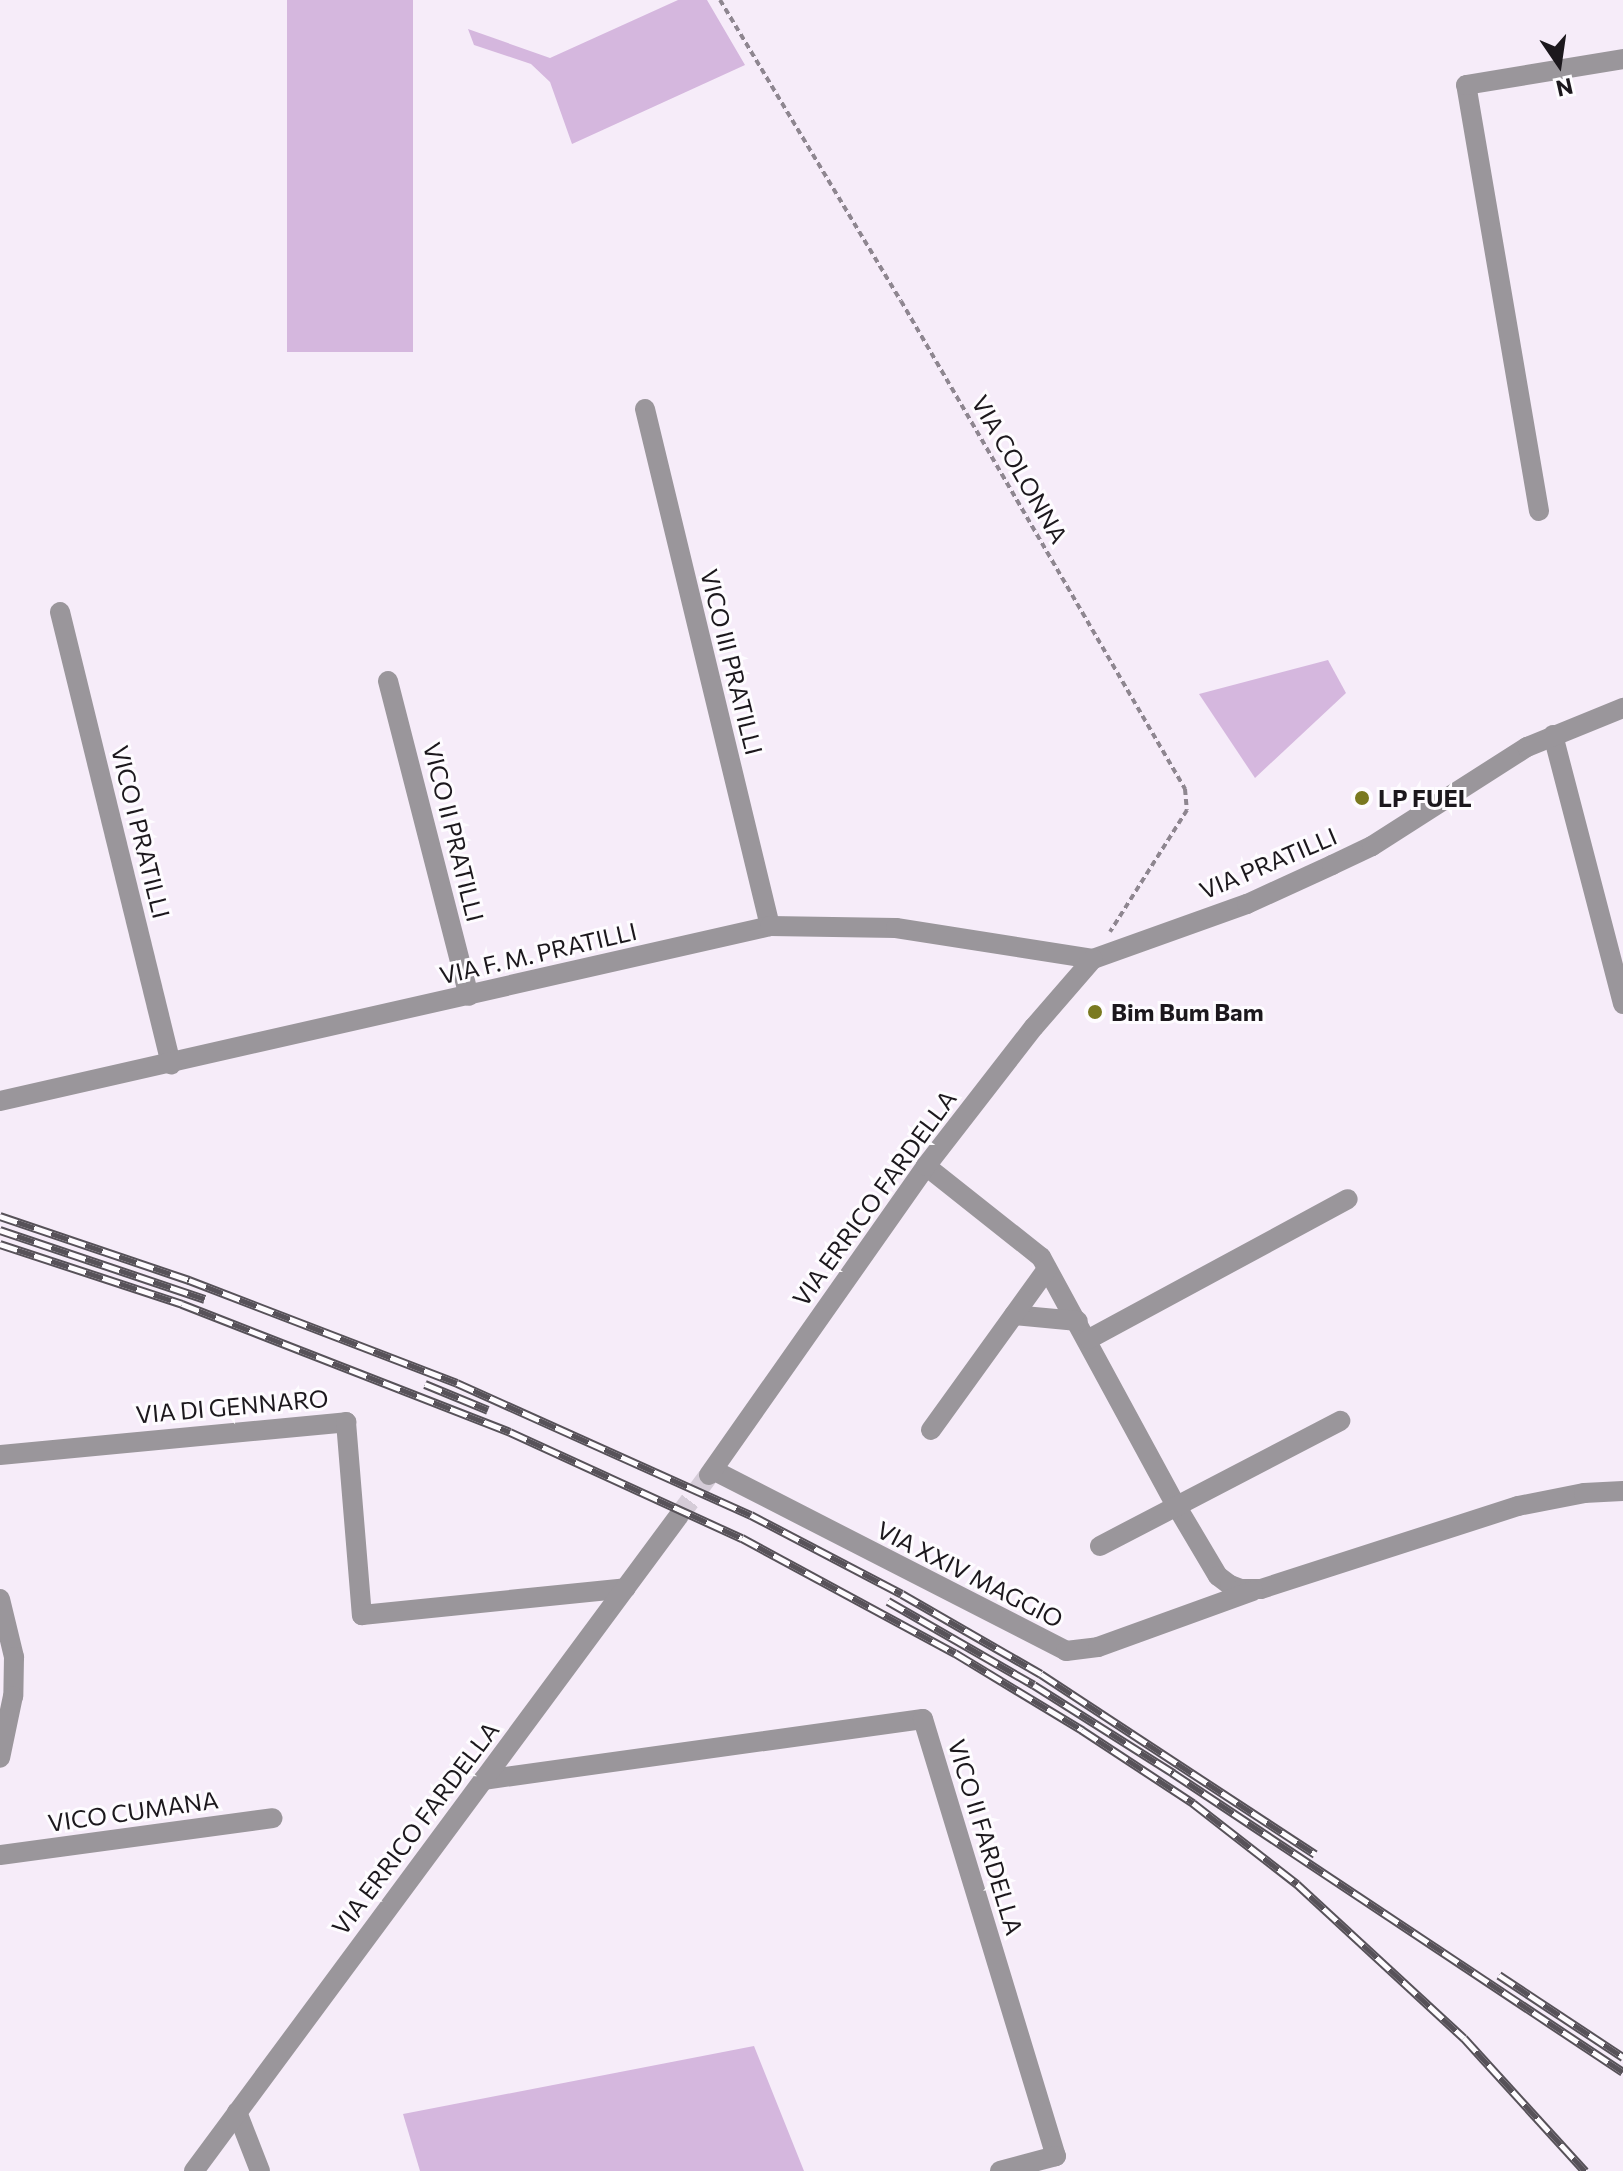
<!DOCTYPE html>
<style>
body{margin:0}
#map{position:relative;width:1623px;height:2171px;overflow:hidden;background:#f6ecf9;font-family:Commissioner,sans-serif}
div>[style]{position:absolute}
.green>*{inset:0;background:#d5b7de;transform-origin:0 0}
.minor-tunnel>*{height:20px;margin-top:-10px;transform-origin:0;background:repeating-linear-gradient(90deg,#d5ccd8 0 20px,transparent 0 30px)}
.path>*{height:4px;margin-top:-2px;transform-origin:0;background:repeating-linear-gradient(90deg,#8e8690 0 6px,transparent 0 10px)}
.minor>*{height:20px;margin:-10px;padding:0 10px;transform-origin:10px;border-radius:10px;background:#9a969b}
.rail>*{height:9px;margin-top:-4.5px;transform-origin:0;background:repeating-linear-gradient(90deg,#fefcff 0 18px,#575259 0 36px);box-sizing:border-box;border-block:2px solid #575259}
.dots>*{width:22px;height:22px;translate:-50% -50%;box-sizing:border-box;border:4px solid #fefcff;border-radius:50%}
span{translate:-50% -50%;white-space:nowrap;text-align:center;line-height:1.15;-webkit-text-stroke:6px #fefcff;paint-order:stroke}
.street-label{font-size:24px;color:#1c181d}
.poi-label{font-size:24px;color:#1c181d;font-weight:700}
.left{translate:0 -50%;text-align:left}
.north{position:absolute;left:1519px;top:24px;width:80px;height:80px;-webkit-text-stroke:6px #fefcff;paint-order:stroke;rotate:167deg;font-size:22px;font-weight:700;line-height:32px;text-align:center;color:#1c181d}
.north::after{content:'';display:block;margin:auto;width:28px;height:36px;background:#1c181d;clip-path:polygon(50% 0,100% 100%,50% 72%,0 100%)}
</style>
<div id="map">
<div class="green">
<i style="left:287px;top:0;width:126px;height:352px"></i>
<i style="clip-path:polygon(678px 0,707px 0,745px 65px,572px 144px,550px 82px,531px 64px,474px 45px,468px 29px,550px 58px)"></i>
<i style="clip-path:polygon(1328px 660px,1346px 693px,1255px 778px,1199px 694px)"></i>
<i style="clip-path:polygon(754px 2046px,804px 2171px,420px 2171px,403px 2114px)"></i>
</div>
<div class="minor-tunnel">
<i style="left:678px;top:1517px;width:52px;rotate:-53.6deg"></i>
</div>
<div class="path">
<i style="left:720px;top:0;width:351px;rotate:59deg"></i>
<i style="left:901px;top:301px;width:565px;rotate:59.8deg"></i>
<i style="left:1185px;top:789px;width:21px;rotate:85deg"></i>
<i style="left:1187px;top:810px;width:144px;rotate:122.3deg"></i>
</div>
<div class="minor">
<i style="left:645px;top:409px;width:532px;rotate:76.41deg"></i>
<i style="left:1539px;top:511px;width:432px;rotate:-99.7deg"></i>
<i style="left:1466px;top:85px;width:159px;rotate:-9.4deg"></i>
<i style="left:60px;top:612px;width:466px;rotate:76.2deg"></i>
<i style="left:388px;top:681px;width:325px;rotate:75.6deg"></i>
<i style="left:1553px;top:735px;width:278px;rotate:75.4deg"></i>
<i style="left:1093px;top:959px;width:164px;rotate:-19.7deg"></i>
<i style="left:1247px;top:904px;width:94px;rotate:-24.6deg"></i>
<i style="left:1332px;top:865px;width:44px;rotate:-25.4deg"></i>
<i style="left:1372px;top:846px;width:184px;rotate:-32.6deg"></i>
<i style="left:1527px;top:747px;width:104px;rotate:-22.1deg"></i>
<i style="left:0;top:1101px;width:790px;rotate:-12.8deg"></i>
<i style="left:770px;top:926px;width:126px;rotate:0.9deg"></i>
<i style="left:896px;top:928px;width:199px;rotate:8.9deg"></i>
<i style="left:926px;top:1166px;width:147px;rotate:38.4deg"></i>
<i style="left:1041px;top:1257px;width:285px;rotate:61.5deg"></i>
<i style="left:1177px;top:1507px;width:80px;rotate:59.3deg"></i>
<i style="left:1218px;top:1576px;width:15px;rotate:37deg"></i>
<i style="left:1230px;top:1585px;width:12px;rotate:20deg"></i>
<i style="left:1241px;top:1589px;width:20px"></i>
<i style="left:1261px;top:1589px;width:270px;rotate:-17.9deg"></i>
<i style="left:1518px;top:1506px;width:67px;rotate:-11.1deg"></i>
<i style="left:1584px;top:1493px;width:39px;rotate:-3deg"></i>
<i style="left:1014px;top:1315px;width:64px;rotate:5.4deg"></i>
<i style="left:1089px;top:1339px;width:294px;rotate:-28.4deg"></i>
<i style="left:931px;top:1430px;width:198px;rotate:-54.2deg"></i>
<i style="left:0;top:1455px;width:348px;rotate:-5.4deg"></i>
<i style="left:346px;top:1422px;width:194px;rotate:85.3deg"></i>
<i style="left:362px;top:1615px;width:265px;rotate:-5.8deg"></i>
<i style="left:713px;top:1470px;width:397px;rotate:27.1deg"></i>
<i style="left:1066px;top:1651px;width:32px;rotate:-7deg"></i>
<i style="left:1098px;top:1647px;width:165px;rotate:-19.9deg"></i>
<i style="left:709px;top:1475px;width:378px;rotate:-54.9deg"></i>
<i style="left:926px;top:1166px;width:176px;rotate:-52.2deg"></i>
<i style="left:1034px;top:1027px;width:90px;rotate:-49.1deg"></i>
<i style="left:1100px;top:1546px;width:271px;rotate:-27.5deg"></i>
<i style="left:0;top:1599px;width:60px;rotate:76.4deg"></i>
<i style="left:14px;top:1657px;width:39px;rotate:91deg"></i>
<i style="left:13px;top:1696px;width:63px;rotate:101.8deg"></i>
<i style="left:483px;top:1780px;width:444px;rotate:-7.9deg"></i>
<i style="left:923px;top:1719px;width:457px;rotate:73.1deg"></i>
<i style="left:1056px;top:2156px;width:58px;rotate:165deg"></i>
<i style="left:0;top:1855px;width:275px;rotate:-7.7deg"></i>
<i style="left:237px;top:2112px;width:63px;rotate:68.7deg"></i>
<i style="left:194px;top:2171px;width:814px;rotate:-53.5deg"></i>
</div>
<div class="rail">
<i style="left:0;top:1216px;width:200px;rotate:18.7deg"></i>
<i style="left:189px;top:1280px;width:287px;rotate:21deg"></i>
<i style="left:457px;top:1383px;width:322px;rotate:24.2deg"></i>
<i style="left:751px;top:1515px;width:170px;rotate:27.6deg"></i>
<i style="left:902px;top:1594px;width:160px;rotate:29.9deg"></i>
<i style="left:1041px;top:1674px;width:328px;rotate:33.3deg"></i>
<i style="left:0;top:1230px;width:216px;rotate:18.6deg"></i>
<i style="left:0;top:1244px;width:192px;rotate:18.2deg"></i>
<i style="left:182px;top:1304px;width:352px;rotate:21.3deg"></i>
<i style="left:510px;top:1432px;width:255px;rotate:24.6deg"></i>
<i style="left:742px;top:1538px;width:242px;rotate:28.4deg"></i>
<i style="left:955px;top:1653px;width:149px;rotate:31.2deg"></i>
<i style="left:1082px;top:1730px;width:133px;rotate:33.3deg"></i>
<i style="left:1193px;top:1803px;width:132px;rotate:37.9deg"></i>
<i style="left:1297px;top:1884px;width:227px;rotate:42.7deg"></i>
<i style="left:1464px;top:2038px;width:180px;rotate:47.7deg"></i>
<i style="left:425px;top:1384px;width:68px;rotate:22.4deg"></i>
<i style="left:888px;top:1601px;width:168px;rotate:29.9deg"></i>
<i style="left:1034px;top:1685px;width:165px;rotate:32.3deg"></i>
<i style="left:1173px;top:1773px;width:540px;rotate:33.6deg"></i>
<i style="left:1499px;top:1975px;width:149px;rotate:33.5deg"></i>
</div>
<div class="dots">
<i style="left:1362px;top:798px;background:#7a7920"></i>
<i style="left:1095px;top:1012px;background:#7a7920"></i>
</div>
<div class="street-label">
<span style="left:1020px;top:469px;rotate:60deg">VIA COLONNA</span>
<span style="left:732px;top:662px;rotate:76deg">VICO III PRATILLI</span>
<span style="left:141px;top:832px;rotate:76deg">VICO I PRATILLI</span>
<span style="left:454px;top:832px;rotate:76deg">VICO II PRATILLI</span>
<span style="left:1268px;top:863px;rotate:-23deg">VIA PRATILLI</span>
<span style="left:538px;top:953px;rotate:-13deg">VIA F. M. PRATILLI</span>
<span style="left:874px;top:1198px;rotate:-54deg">VIA ERRICO FARDELLA</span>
<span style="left:232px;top:1406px;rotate:-5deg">VIA DI GENNARO</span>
<span style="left:970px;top:1574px;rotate:27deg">VIA XXIV MAGGIO</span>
<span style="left:133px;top:1811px;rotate:-8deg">VICO CUMANA</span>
<span style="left:415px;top:1828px;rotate:-53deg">VIA ERRICO FARDELLA</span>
<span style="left:986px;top:1837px;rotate:73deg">VICO II FARDELLA</span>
</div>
<div class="poi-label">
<span class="left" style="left:1378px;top:798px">LP FUEL</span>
<span class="left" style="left:1111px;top:1012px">Bim Bum Bam</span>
</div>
<div class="north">N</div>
</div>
